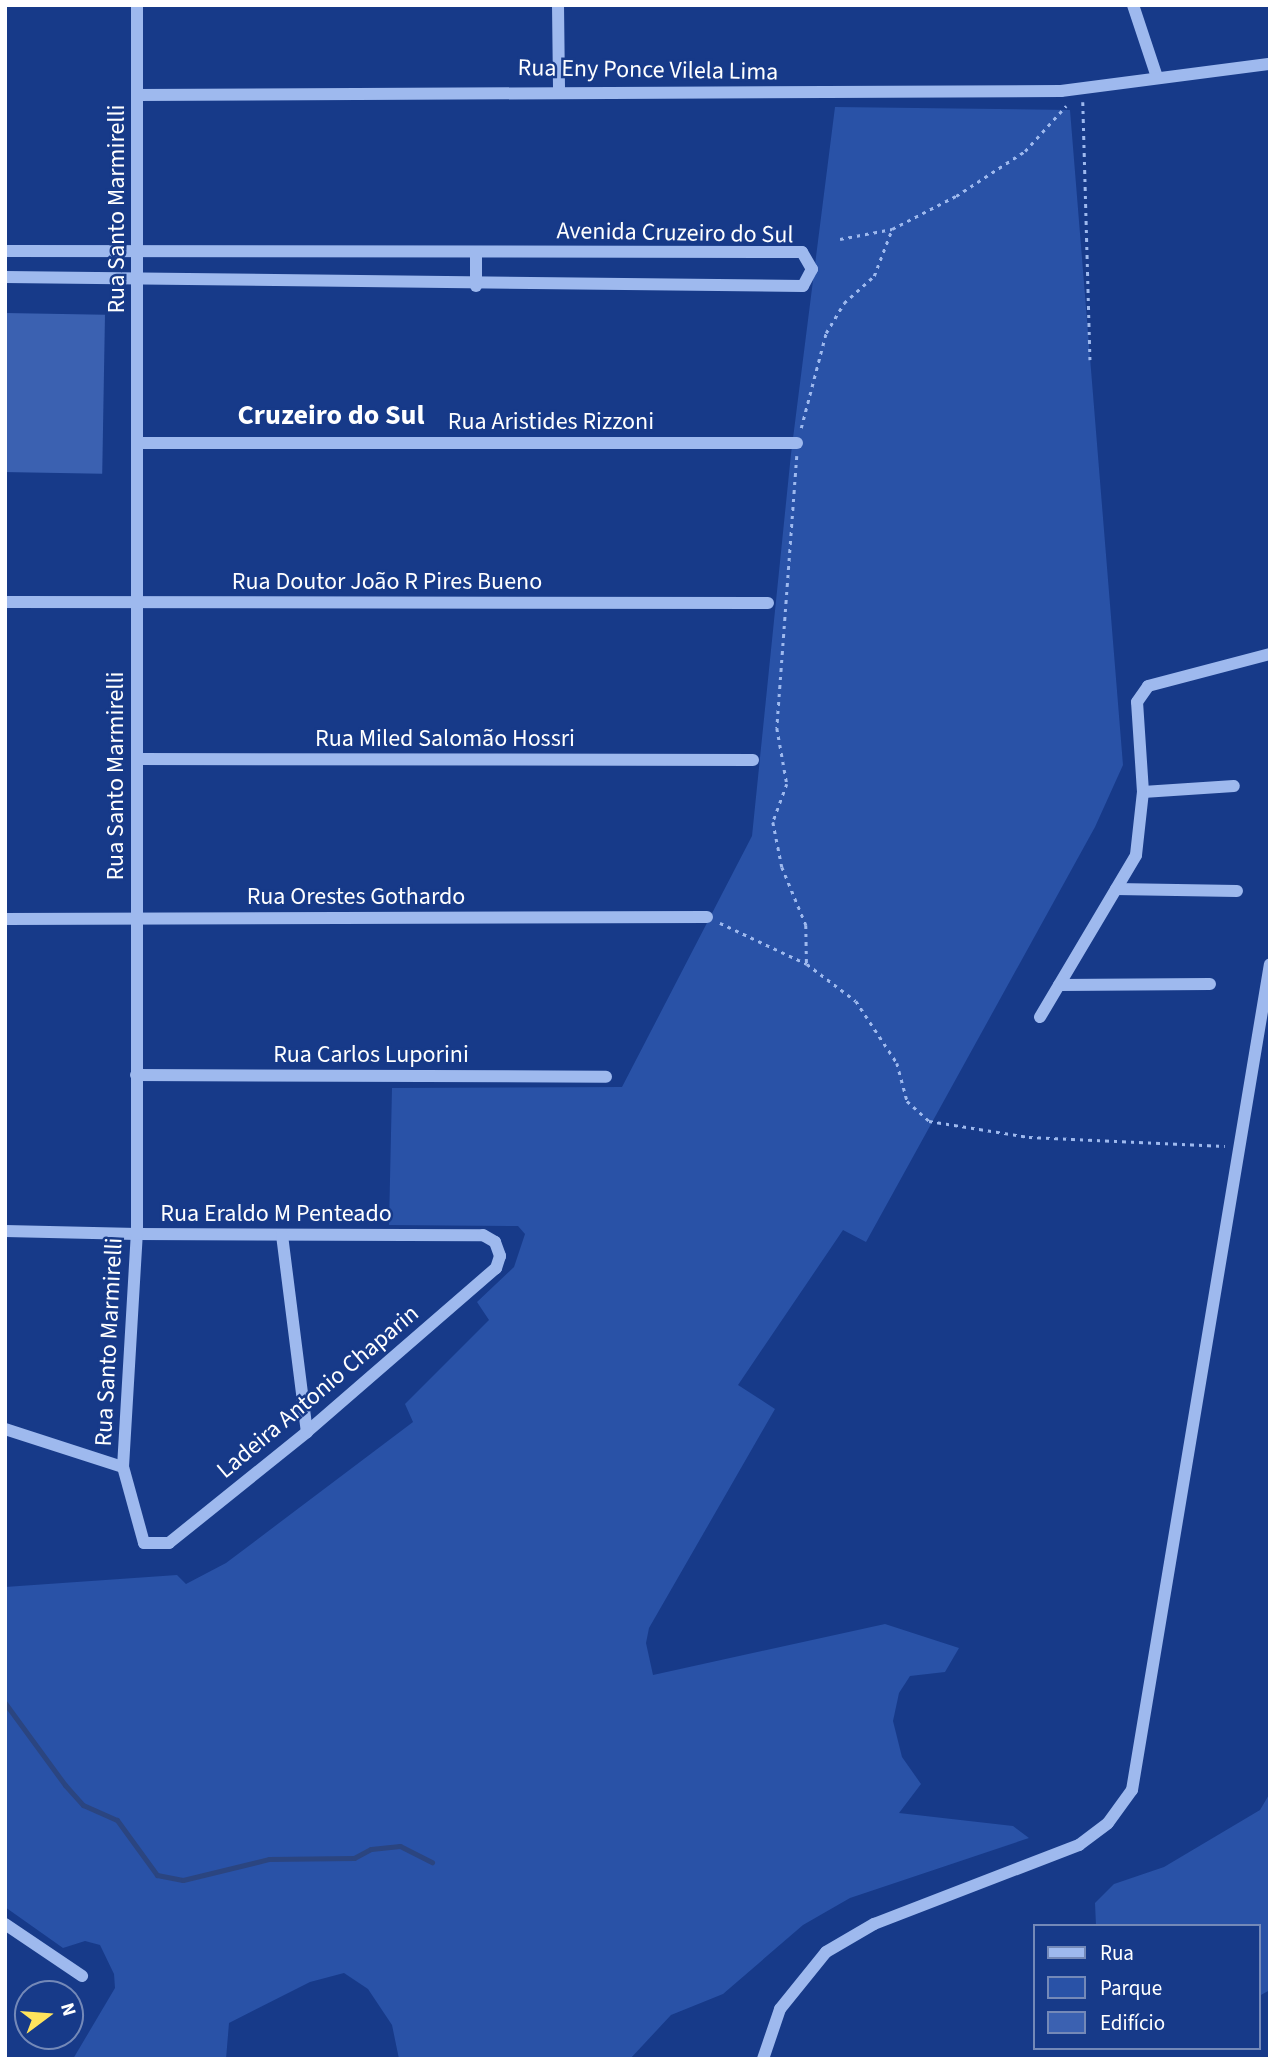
<!DOCTYPE html>
<meta charset="utf-8">
<style>
body{margin:0}
#map{position:relative;width:1275px;height:2064px;overflow:hidden;background:#173a89;font-family:"Source Sans 3",sans-serif}
div>[style]{position:absolute}
.green>*{inset:0;background:#2952a7}
.stream>*{height:5px;margin:-2.5px;padding:0 2.5px;transform-origin:2.5px;border-radius:2.5px;background:#2b4580}
.building>*{inset:0;background:#3b61b1;transform-origin:0 0}
.path>*{height:2.5px;margin-top:-1.25px;transform-origin:0;background:repeating-linear-gradient(90deg,#9eb9ee 0 3.5px,transparent 0 8.5px)}
.minor>*{height:12px;margin:-6px;padding:0 6px;transform-origin:6px;border-radius:6px;background:#9eb9ee}
span{translate:-50% -50%;white-space:nowrap;text-align:center;line-height:1.15;-webkit-text-stroke:5px #173a89;paint-order:stroke}
.street-label{font-size:24px;color:#fff}
.quarter-label{font-size:28px;color:#fff;font-weight:700}
.frame{position:absolute;inset:0;border:7px solid #fff;pointer-events:none}
.legend{position:absolute;left:1033px;top:1924px;width:228px;height:126px;box-sizing:border-box;background:#173a89;border:2px solid #7489b8;margin:0;padding:9px 12px;list-style:none;font-size:21px;color:#fff}
.legend li{display:flex;align-items:center;gap:14px;height:35px}
.legend b{width:35px;border:2px solid #7489b8}
.north{position:absolute;left:14px;top:1980px;width:70px;height:70px;box-sizing:border-box;background:#173a89;border:2px solid #7489b8;border-radius:50%;rotate:74deg;font-size:19px;font-weight:700;line-height:28px;text-align:center;color:#fff}
.north::after{content:'';display:block;margin:auto;width:24px;height:32px;background:#ffe45c;clip-path:polygon(50% 0,100% 100%,50% 72%,0 100%)}
</style>
<div id="map">
<div class="green">
<i style="clip-path:polygon(835px 107px,1070px 110px,1123px 765px,1095px 827px,866px 1242px,843px 1230px,738px 1385px,775px 1409px,649px 1628px,646px 1643px,653px 1675px,885px 1624px,959px 1648px,945px 1672px,910px 1676px,899px 1693px,893px 1721px,902px 1757px,921px 1784px,899px 1813px,1013px 1826px,1029px 1838px,850px 1898px,803px 1925px,723px 1994px,671px 2015px,630px 2059px,399px 2059px,392px 2025px,368px 1989px,344px 1973px,310px 1982px,229px 2023px,226px 2059px,73px 2059px,115px 1988px,114px 1974px,100px 1945px,85px 1941px,63px 1948px,5px 1907px,5px 1587px,177px 1575px,186px 1584px,226px 1563px,413px 1422px,405px 1404px,489px 1320px,477px 1302px,514px 1267px,525px 1234px,518px 1226px,389px 1225px,392px 1088px,622px 1087px,752px 836px,791px 454px)"></i>
<i style="clip-path:polygon(1270px 1793px,1270px 1990px,1259px 1996px,1259px 1926px,1096px 1926px,1095px 1903px,1114px 1884px,1164px 1867px,1260px 1810px)"></i>
</div>
<div class="stream">
<i style="left:5px;top:1703px;width:102px;rotate:53.8deg"></i>
<i style="left:65px;top:1785px;width:27px;rotate:48deg"></i>
<i style="left:83px;top:1805px;width:37px;rotate:24deg"></i>
<i style="left:117px;top:1820px;width:68px;rotate:54deg"></i>
<i style="left:157px;top:1875px;width:26px;rotate:11deg"></i>
<i style="left:183px;top:1880px;width:89px;rotate:-13.7deg"></i>
<i style="left:269px;top:1859px;width:85px;rotate:-0.7deg"></i>
<i style="left:354px;top:1858px;width:19px;rotate:-28deg"></i>
<i style="left:371px;top:1849px;width:29px;rotate:-6deg"></i>
<i style="left:400px;top:1846px;width:36px;rotate:27deg"></i>
</div>
<div class="building">
<i style="left:5px;top:313px;width:100px;height:159px;rotate:1deg"></i>
</div>
<div class="path">
<i style="left:1083px;top:102px;width:258px;rotate:88.4deg"></i>
<i style="left:840px;top:239px;width:53px;rotate:-10.9deg"></i>
<i style="left:892px;top:229px;width:72px;rotate:-27.3deg"></i>
<i style="left:956px;top:196px;width:82px;rotate:-33.1deg"></i>
<i style="left:1025px;top:151px;width:61px;rotate:-47.7deg"></i>
<i style="left:801px;top:428px;width:98px;rotate:-75.3deg"></i>
<i style="left:826px;top:333px;width:35px;rotate:-59deg"></i>
<i style="left:844px;top:303px;width:40px;rotate:-42deg"></i>
<i style="left:874px;top:276px;width:50px;rotate:-69deg"></i>
<i style="left:797px;top:456px;width:273px;rotate:94.2deg"></i>
<i style="left:777px;top:728px;width:57px;rotate:79.9deg"></i>
<i style="left:787px;top:784px;width:40px;rotate:110.2deg"></i>
<i style="left:773px;top:822px;width:46px;rotate:78.7deg"></i>
<i style="left:782px;top:867px;width:63px;rotate:67.5deg"></i>
<i style="left:806px;top:925px;width:39px;rotate:89deg"></i>
<i style="left:720px;top:923px;width:96px;rotate:25.2deg"></i>
<i style="left:807px;top:964px;width:61px;rotate:37.1deg"></i>
<i style="left:856px;top:1001px;width:74px;rotate:56.5deg"></i>
<i style="left:897px;top:1063px;width:39px;rotate:75deg"></i>
<i style="left:907px;top:1101px;width:30px;rotate:42deg"></i>
<i style="left:929px;top:1121px;width:101px;rotate:9.1deg"></i>
<i style="left:1029px;top:1137px;width:196px;rotate:2.6deg"></i>
</div>
<div class="minor">
<i style="left:558px;top:5px;width:84px;rotate:89.3deg"></i>
<i style="left:1133px;top:5px;width:76px;rotate:71.6deg"></i>
<i style="left:137px;top:95px;width:924px;rotate:-0.25deg"></i>
<i style="left:1061px;top:91px;width:211px;rotate:-7.4deg"></i>
<i style="left:5px;top:251px;width:797px;rotate:0.07deg"></i>
<i style="left:802px;top:252px;width:20px;rotate:60deg"></i>
<i style="left:812px;top:269px;width:19px;rotate:118deg"></i>
<i style="left:803px;top:286px;width:798px;rotate:-179.35deg"></i>
<i style="left:476px;top:286px;width:34px;rotate:-90deg"></i>
<i style="left:137px;top:443px;width:660px"></i>
<i style="left:5px;top:602px;width:763px;rotate:0.08deg"></i>
<i style="left:137px;top:759px;width:616px;rotate:0.09deg"></i>
<i style="left:1143px;top:792px;width:91px;rotate:-3.8deg"></i>
<i style="left:1116px;top:889px;width:121px;rotate:0.9deg"></i>
<i style="left:5px;top:919px;width:702px;rotate:-0.16deg"></i>
<i style="left:1059px;top:985px;width:151px;rotate:-0.4deg"></i>
<i style="left:1040px;top:1017px;width:188px;rotate:-59.3deg"></i>
<i style="left:1136px;top:855px;width:63px;rotate:-83.7deg"></i>
<i style="left:1143px;top:792px;width:90px;rotate:-93.8deg"></i>
<i style="left:1137px;top:702px;width:19px;rotate:-55deg"></i>
<i style="left:1148px;top:686px;width:126px;rotate:-14.7deg"></i>
<i style="left:136px;top:1075px;width:470px;rotate:0.2deg"></i>
<i style="left:5px;top:1231px;width:132px;rotate:1.3deg"></i>
<i style="left:137px;top:1234px;width:346px;rotate:0.2deg"></i>
<i style="left:483px;top:1235px;width:14px;rotate:30deg"></i>
<i style="left:495px;top:1242px;width:15px;rotate:70deg"></i>
<i style="left:500px;top:1256px;width:13px;rotate:108deg"></i>
<i style="left:496px;top:1268px;width:250px;rotate:139.1deg"></i>
<i style="left:307px;top:1432px;width:177px;rotate:141.2deg"></i>
<i style="left:169px;top:1543px;width:25px;rotate:180deg"></i>
<i style="left:144px;top:1543px;width:79px;rotate:-105.4deg"></i>
<i style="left:123px;top:1467px;width:233px;rotate:-86.6deg"></i>
<i style="left:137px;top:1234px;width:1229px;rotate:-90deg"></i>
<i style="left:282px;top:1235px;width:199px;rotate:82.8deg"></i>
<i style="left:5px;top:1429px;width:124px;rotate:17.9deg"></i>
<i style="left:5px;top:1924px;width:93px;rotate:34deg"></i>
<i style="left:763px;top:2059px;width:53px;rotate:-71.2deg"></i>
<i style="left:780px;top:2009px;width:73px;rotate:-51.1deg"></i>
<i style="left:826px;top:1952px;width:56px;rotate:-30.3deg"></i>
<i style="left:874px;top:1924px;width:220px;rotate:-21.1deg"></i>
<i style="left:1079px;top:1845px;width:36px;rotate:-37deg"></i>
<i style="left:1108px;top:1823px;width:41px;rotate:-54deg"></i>
<i style="left:1132px;top:1790px;width:837px;rotate:-80.52deg"></i>
</div>
<div class="street-label">
<span style="left:648px;top:70px;rotate:1deg">Rua Eny Ponce Vilela Lima</span>
<span style="left:117px;top:209px;rotate:-90deg">Rua Santo Marmirelli</span>
<span style="left:675px;top:233px;rotate:1deg">Avenida Cruzeiro do Sul</span>
<span style="left:551px;top:422px">Rua Aristides Rizzoni</span>
<span style="left:387px;top:582px">Rua Doutor João R Pires Bueno</span>
<span style="left:445px;top:739px">Rua Miled Salomão Hossri</span>
<span style="left:116px;top:776px;rotate:-90deg">Rua Santo Marmirelli</span>
<span style="left:356px;top:897px">Rua Orestes Gothardo</span>
<span style="left:371px;top:1055px">Rua Carlos Luporini</span>
<span style="left:276px;top:1214px">Rua Eraldo M Penteado</span>
<span style="left:109px;top:1342px;rotate:-87deg">Rua Santo Marmirelli</span>
<span style="left:318px;top:1392px;rotate:-40deg">Ladeira Antonio Chaparin</span>
</div>
<div class="quarter-label">
<span style="left:331px;top:415px">Cruzeiro do Sul</span>
</div>
<div class="frame"></div>
<ul class="legend">
<li><b style="height:9px;background:#9eb9ee"></b>Rua</li>
<li><b style="height:19px;background:#2952a7"></b>Parque</li>
<li><b style="height:19px;background:#3b61b1"></b>Edifício</li>
</ul>
<div class="north">N</div>
</div>
